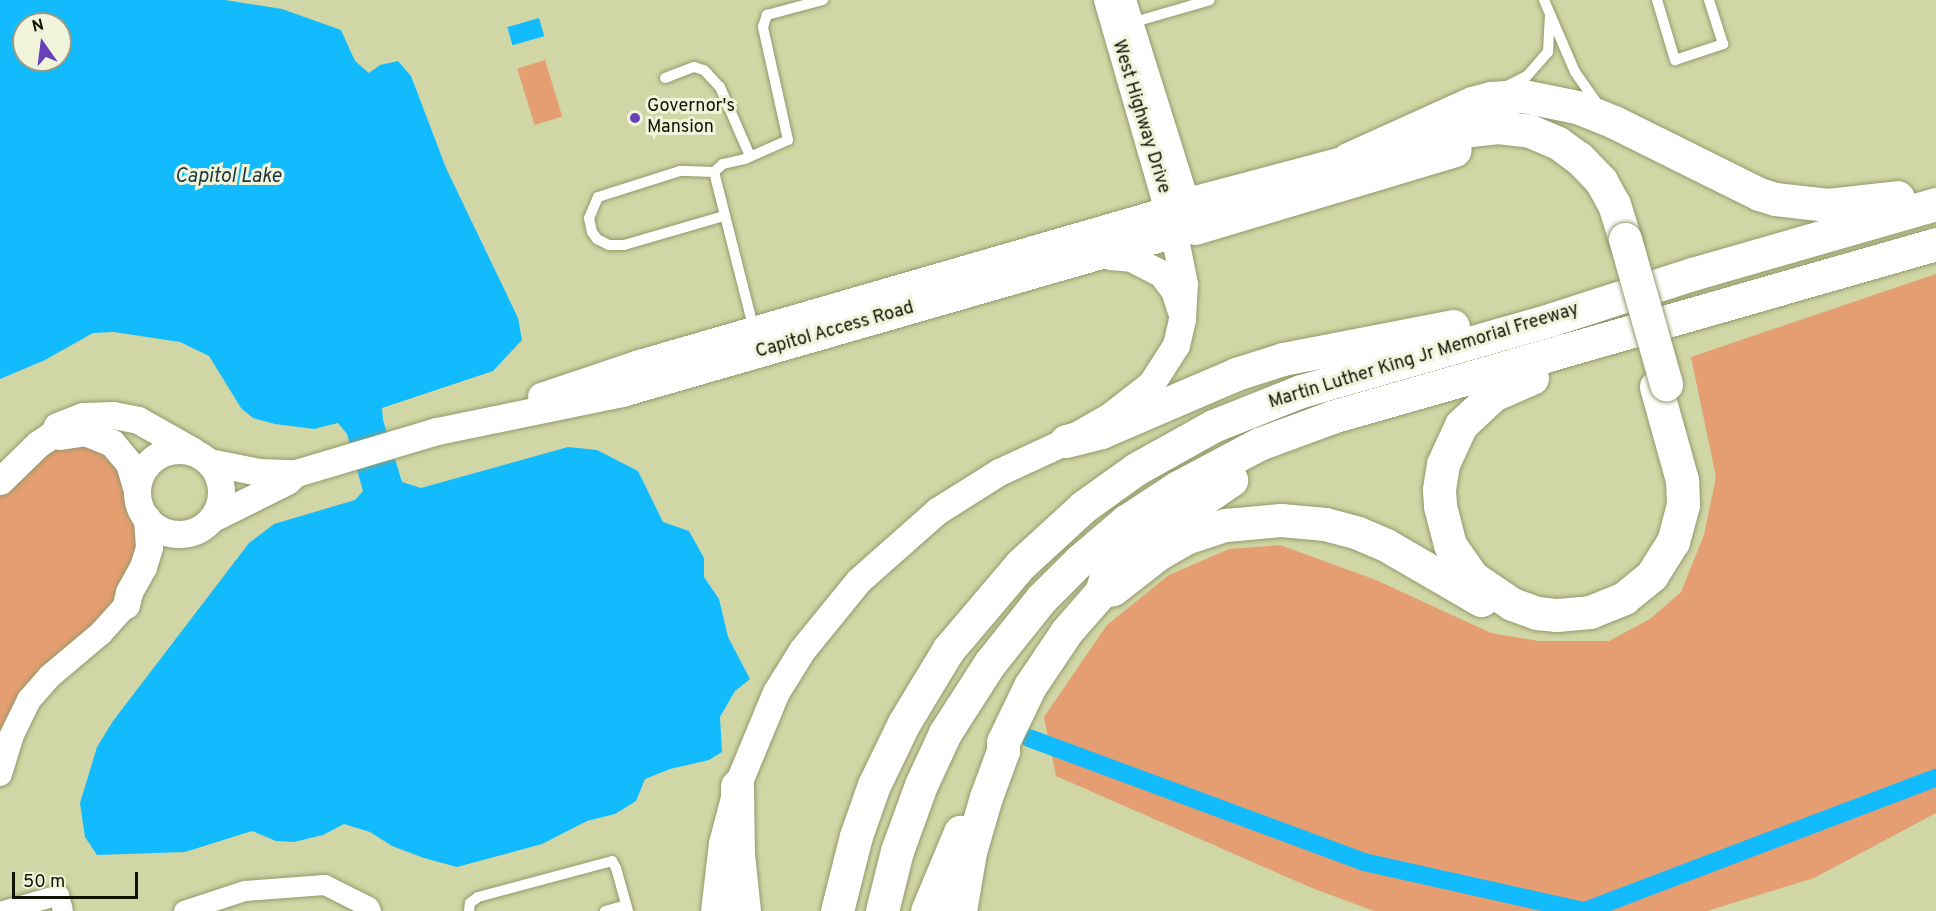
<!DOCTYPE html>
<style>
body{margin:0}
#map{position:relative;width:1936px;height:911px;overflow:hidden;background:#d0d6a5;font-family:Overpass,sans-serif}
div>[style]{position:absolute}
.green>*{inset:0;background:#e49e71;transform-origin:0 0}
.water>*{inset:0;background:#12bbfd;transform-origin:0 0}
.canal>*{height:18px;margin:-9px;padding:0 9px;transform-origin:9px;border-radius:9px;background:#12bbfd}
.roads{filter:drop-shadow(0 0 2px #94996b) drop-shadow(0 0 2px #94996b)}
.service>*{height:10px;margin:-5px;padding:0 5px;transform-origin:5px;border-radius:5px;background:#fff}
.minor>*{height:20px;margin:-10px;padding:0 10px;transform-origin:10px;border-radius:10px;background:#fff}
.tertiary>*{height:24px;margin:-12px;padding:0 12px;transform-origin:12px;border-radius:12px;background:#fff}
.secondary>*{height:27px;margin:-13.5px;padding:0 13.5px;transform-origin:13.5px;border-radius:13.5px;background:#fff}
.secondary>.ring{margin:-13.5px;padding:0;box-sizing:content-box;background:none;border:27px solid #fff;border-radius:50%}
.motorway>*{height:33px;margin:-16.5px;padding:0 16.5px;transform-origin:16.5px;border-radius:16.5px;background:#fff}
.bridges{filter:drop-shadow(0 0 2px #94996b) drop-shadow(0 0 2px #94996b)}
.motorway-bridge>*{height:33px;margin:-16.5px;padding:0 16.5px;transform-origin:16.5px;border-radius:16.5px;background:#fff}
.dots>*{width:16px;height:16px;translate:-50% -50%;box-sizing:border-box;border:3px solid #f0f4db;border-radius:50%}
span{translate:-50% -50%;white-space:nowrap;text-align:center;line-height:1.15;-webkit-text-stroke:6px #f0f4db;paint-order:stroke}
.poi-label{font-size:18px;color:#111202}
.left{translate:0 -50%;text-align:left}
.street-label{font-size:18px;color:#111202}
.water-label{font-size:20px;color:#1f3642;font-style:italic}
.north{position:absolute;left:12px;top:12px;width:60px;height:60px;box-sizing:border-box;background:#f0f4db;border:2px solid #979a84;border-radius:50%;rotate:346deg;font-size:16px;font-weight:700;line-height:24px;text-align:center;color:#111202}
.north::after{content:'';display:block;margin:auto;width:21px;height:27px;background:#6841ba;clip-path:polygon(50% 0,100% 100%,50% 72%,0 100%)}
.scale{position:absolute;left:12px;top:872px;width:126px;height:27px;box-sizing:border-box;border:3px solid #111202;border-top:0;padding-left:8px;font-size:18px;line-height:21px;white-space:nowrap;color:#111202;-webkit-text-stroke:4px #f0f4db;paint-order:stroke}
</style>
<div id="map">
<div class="green">
<i style="left:545px;top:60px;width:59px;height:29px;rotate:73deg"></i>
<i style="clip-path:polygon(1936px 274px,1936px 813px,1814px 878px,1707px 911px,1374px 911px,1312px 888px,1056px 776px,1044px 717px,1107px 625px,1169px 575px,1229px 549px,1280px 545px,1376px 580px,1491px 633px,1538px 641px,1609px 641px,1650px 619px,1681px 592px,1704px 535px,1716px 477px,1691px 357px)"></i>
<i style="clip-path:polygon(102px 444px,129px 485px,129px 499px,140px 526px,132px 575px,107px 612px,20px 696px,4px 724px,0 736px,0 495px,54px 445px)"></i>
</div>
<div class="water">
<i style="clip-path:polygon(evenodd,0 0,225px 0,282px 9px,341px 30px,355px 61px,369px 73px,380px 65px,398px 61px,411px 76px,446px 168px,518px 318px,522px 340px,493px 371px,382px 408px,383px 420px,402px 482px,421px 488px,568px 447px,597px 450px,638px 471px,663px 522px,689px 531px,704px 558px,704px 577px,719px 599px,728px 637px,750px 679px,735px 691px,720px 717px,722px 752px,709px 760px,670px 769px,645px 779px,636px 801px,615px 814px,587px 821px,542px 844px,457px 867px,424px 858px,392px 846px,370px 832px,344px 824px,323px 835px,294px 842px,276px 841px,252px 831px,185px 852px,97px 855px,85px 837px,80px 803px,97px 747px,113px 721px,249px 543px,274px 524px,355px 500px,363px 491px,347px 434px,338px 423px,314px 429px,275px 424px,253px 418px,241px 408px,209px 356px,180px 342px,114px 332px,93px 333px,45px 360px,0 379px,0 0,24px 24px,60px 24px,60px 60px,24px 60px,24px 24px)"></i>
<i style="left:539px;top:18px;width:19px;height:33px;rotate:74deg"></i>
</div>
<div class="canal">
<i style="left:1029px;top:738px;width:357px;rotate:20.3deg"></i>
<i style="left:1364px;top:862px;width:225px;rotate:12.6deg"></i>
<i style="left:1585px;top:911px;width:375px;rotate:-20.8deg"></i>
</div>
<div class="roads">
<div class="service">
<i style="left:1544px;top:0;width:78px;rotate:66.7deg"></i>
<i style="left:1575px;top:72px;width:42px;rotate:54.8deg"></i>
<i style="left:1657px;top:0;width:63px;rotate:73.3deg"></i>
<i style="left:1675px;top:60px;width:51px;rotate:-18.4deg"></i>
<i style="left:1723px;top:44px;width:46px;rotate:-107.7deg"></i>
<i style="left:1131px;top:23px;width:82px;rotate:-16.2deg"></i>
<i style="left:665px;top:78px;width:31px;rotate:-21deg"></i>
<i style="left:694px;top:67px;width:10px;rotate:17deg"></i>
<i style="left:704px;top:70px;width:23px;rotate:47deg"></i>
<i style="left:720px;top:87px;width:75px;rotate:66.5deg"></i>
<i style="left:1507px;top:86px;width:22px;rotate:-27deg"></i>
<i style="left:1527px;top:76px;width:32px;rotate:-49deg"></i>
<i style="left:1548px;top:52px;width:35px;rotate:-87deg"></i>
<i style="left:714px;top:172px;width:34px;rotate:-178deg"></i>
<i style="left:680px;top:171px;width:86px;rotate:162.4deg"></i>
<i style="left:598px;top:197px;width:23px;rotate:113deg"></i>
<i style="left:589px;top:218px;width:14px;rotate:78deg"></i>
<i style="left:592px;top:232px;width:9px;rotate:54deg"></i>
<i style="left:597px;top:239px;width:13px;rotate:27deg"></i>
<i style="left:609px;top:245px;width:15px"></i>
<i style="left:624px;top:245px;width:104px;rotate:-16.2deg"></i>
<i style="left:754px;top:330px;width:163px;rotate:-104.2deg"></i>
<i style="left:714px;top:172px;width:12px;rotate:-42deg"></i>
<i style="left:723px;top:164px;width:23px;rotate:-13deg"></i>
<i style="left:745px;top:159px;width:47px;rotate:-23.8deg"></i>
<i style="left:788px;top:140px;width:116px;rotate:-102.5deg"></i>
<i style="left:763px;top:27px;width:13px;rotate:-72deg"></i>
<i style="left:767px;top:15px;width:58px;rotate:-15deg"></i>
<i style="left:469px;top:911px;width:8px;rotate:-83deg"></i>
<i style="left:470px;top:903px;width:10px;rotate:-37deg"></i>
<i style="left:478px;top:897px;width:139px;rotate:-15deg"></i>
<i style="left:612px;top:861px;width:8px;rotate:60deg"></i>
<i style="left:616px;top:868px;width:45px;rotate:74.4deg"></i>
<i style="left:605px;top:911px;width:22px;rotate:-16deg"></i>
</div>
<div class="minor">
<i style="left:3px;top:911px;width:58px;rotate:-15.9deg"></i>
<i style="left:59px;top:895px;width:16px;rotate:76deg"></i>
<i style="left:184px;top:911px;width:64px;rotate:-18.2deg"></i>
<i style="left:245px;top:891px;width:80px;rotate:-4.3deg"></i>
<i style="left:325px;top:885px;width:49px;rotate:26.6deg"></i>
<i style="left:369px;top:907px;width:4px;rotate:63deg"></i>
</div>
<div class="tertiary">
<i style="left:1106px;top:0;width:237px;rotate:73.9deg"></i>
<i style="left:1124px;top:0;width:231px;rotate:72.6deg"></i>
<i style="left:0;top:774px;width:39px;rotate:-73deg"></i>
<i style="left:11px;top:737px;width:41px;rotate:-64.1deg"></i>
<i style="left:29px;top:700px;width:32px;rotate:-49deg"></i>
<i style="left:50px;top:676px;width:67px;rotate:-40.1deg"></i>
<i style="left:101px;top:633px;width:38px;rotate:-48deg"></i>
</div>
<div class="secondary">
<i style="left:1110px;top:256px;width:21px;rotate:5deg"></i>
<i style="left:1131px;top:258px;width:34px;rotate:27deg"></i>
<i style="left:1161px;top:273px;width:21px;rotate:53deg"></i>
<i style="left:1174px;top:290px;width:20px;rotate:72deg"></i>
<i style="left:541px;top:396px;width:103px;rotate:-18.6deg"></i>
<i style="left:639px;top:363px;width:572px;rotate:-16.15deg"></i>
<i style="left:60px;top:436px;width:25px;rotate:-9deg"></i>
<i style="left:85px;top:432px;width:29px;rotate:22deg"></i>
<i style="left:112px;top:443px;width:26px;rotate:50deg"></i>
<i style="left:129px;top:463px;width:25px;rotate:74deg"></i>
<i class="ring" style="left:137px;top:450px;width:57px;height:57px"></i>
<i style="left:209px;top:462px;width:51px;rotate:11.3deg"></i>
<i style="left:259px;top:472px;width:35px;rotate:2deg"></i>
<i style="left:0;top:481px;width:53px;rotate:-44.2deg"></i>
<i style="left:38px;top:444px;width:18px;rotate:-34deg"></i>
<i style="left:53px;top:434px;width:9px;rotate:-63deg"></i>
<i style="left:57px;top:426px;width:28px;rotate:-21deg"></i>
<i style="left:83px;top:416px;width:30px;rotate:-2deg"></i>
<i style="left:113px;top:415px;width:25px;rotate:11deg"></i>
<i style="left:138px;top:420px;width:63px;rotate:29.4deg"></i>
<i style="left:213px;top:518px;width:83px;rotate:-26.6deg"></i>
<i style="left:287px;top:481px;width:12px;rotate:-42deg"></i>
<i style="left:296px;top:473px;width:147px;rotate:-16.6deg"></i>
<i style="left:437px;top:431px;width:189px;rotate:-11.6deg"></i>
<i style="left:622px;top:393px;width:596px;rotate:-16.06deg"></i>
<i style="left:126px;top:605px;width:13px;rotate:-77deg"></i>
<i style="left:129px;top:592px;width:29px;rotate:-61deg"></i>
<i style="left:143px;top:567px;width:21px;rotate:-73deg"></i>
<i style="left:149px;top:547px;width:29px;rotate:-94deg"></i>
<i style="left:714px;top:911px;width:68px;rotate:-83.3deg"></i>
<i style="left:722px;top:843px;width:59px;rotate:-75.3deg"></i>
<i style="left:737px;top:786px;width:102px;rotate:-67.5deg"></i>
<i style="left:776px;top:692px;width:49px;rotate:-58.2deg"></i>
<i style="left:802px;top:650px;width:89px;rotate:-50.9deg"></i>
<i style="left:858px;top:581px;width:106px;rotate:-41.5deg"></i>
<i style="left:937px;top:511px;width:73px;rotate:-32.2deg"></i>
<i style="left:999px;top:472px;width:74px;rotate:-24.8deg"></i>
<i style="left:1066px;top:441px;width:51px;rotate:-29.6deg"></i>
<i style="left:1110px;top:416px;width:52px;rotate:-38deg"></i>
<i style="left:1151px;top:384px;width:46px;rotate:-57.3deg"></i>
<i style="left:1176px;top:345px;width:27px;rotate:-77deg"></i>
<i style="left:1182px;top:319px;width:35px;rotate:-87deg"></i>
<i style="left:1184px;top:284px;width:51px;rotate:-101.3deg"></i>
</div>
<div class="motorway">
<i style="left:1421px;top:142px;width:51px;rotate:-13.5deg"></i>
<i style="left:1471px;top:130px;width:27px;rotate:-6deg"></i>
<i style="left:1498px;top:127px;width:32px;rotate:7deg"></i>
<i style="left:1530px;top:131px;width:30px;rotate:23deg"></i>
<i style="left:1558px;top:143px;width:26px;rotate:36deg"></i>
<i style="left:1579px;top:158px;width:32px;rotate:46deg"></i>
<i style="left:1601px;top:181px;width:26px;rotate:61deg"></i>
<i style="left:1614px;top:204px;width:37px;rotate:73deg"></i>
<i style="left:1348px;top:159px;width:136px;rotate:-24.3deg"></i>
<i style="left:1472px;top:103px;width:20px;rotate:-15deg"></i>
<i style="left:1491px;top:98px;width:32px;rotate:-4deg"></i>
<i style="left:1523px;top:96px;width:55px;rotate:11.5deg"></i>
<i style="left:1577px;top:107px;width:40px;rotate:22deg"></i>
<i style="left:1614px;top:122px;width:162px;rotate:26.4deg"></i>
<i style="left:1759px;top:194px;width:17px;rotate:17deg"></i>
<i style="left:1775px;top:199px;width:53px;rotate:6.5deg"></i>
<i style="left:1828px;top:205px;width:70px;rotate:-6.5deg"></i>
<i style="left:1188px;top:204px;width:187px;rotate:-14.9deg"></i>
<i style="left:1195px;top:228px;width:271px;rotate:-16.7deg"></i>
<i style="left:1532px;top:378px;width:43px;rotate:156.4deg"></i>
<i style="left:1493px;top:395px;width:44px;rotate:136.8deg"></i>
<i style="left:1461px;top:425px;width:43px;rotate:114.8deg"></i>
<i style="left:1443px;top:464px;width:26px;rotate:99deg"></i>
<i style="left:1439px;top:490px;width:16px;rotate:86deg"></i>
<i style="left:1440px;top:506px;width:40px;rotate:75.6deg"></i>
<i style="left:1450px;top:545px;width:39px;rotate:55deg"></i>
<i style="left:1472px;top:577px;width:48px;rotate:34deg"></i>
<i style="left:1512px;top:604px;width:27px;rotate:20deg"></i>
<i style="left:1537px;top:613px;width:20px;rotate:6deg"></i>
<i style="left:1557px;top:615px;width:33px;rotate:-5deg"></i>
<i style="left:1590px;top:612px;width:37px;rotate:-22deg"></i>
<i style="left:1624px;top:598px;width:36px;rotate:-39deg"></i>
<i style="left:1652px;top:575px;width:39px;rotate:-58deg"></i>
<i style="left:1673px;top:542px;width:38px;rotate:-75deg"></i>
<i style="left:1683px;top:505px;width:25px;rotate:-92deg"></i>
<i style="left:1682px;top:480px;width:97px;rotate:-105.6deg"></i>
<i style="left:1066px;top:441px;width:36px;rotate:-14deg"></i>
<i style="left:1101px;top:432px;width:147px;rotate:-23.2deg"></i>
<i style="left:1236px;top:374px;width:49px;rotate:-17.7deg"></i>
<i style="left:1283px;top:359px;width:173px;rotate:-11deg"></i>
<i style="left:1101px;top:592px;width:12px;rotate:-14deg"></i>
<i style="left:1113px;top:589px;width:57px;rotate:-37.9deg"></i>
<i style="left:1158px;top:554px;width:34px;rotate:-30deg"></i>
<i style="left:1188px;top:537px;width:40px;rotate:-18deg"></i>
<i style="left:1226px;top:525px;width:55px;rotate:-5.2deg"></i>
<i style="left:1281px;top:520px;width:44px;rotate:5.2deg"></i>
<i style="left:1325px;top:524px;width:34px;rotate:15deg"></i>
<i style="left:1358px;top:533px;width:30px;rotate:23deg"></i>
<i style="left:1386px;top:545px;width:110px;rotate:30.1deg"></i>
<i style="left:737px;top:786px;width:68px;rotate:89.2deg"></i>
<i style="left:738px;top:854px;width:57px;rotate:84deg"></i>
<i style="left:837px;top:911px;width:77px;rotate:-75.8deg"></i>
<i style="left:856px;top:836px;width:54px;rotate:-70.6deg"></i>
<i style="left:874px;top:785px;width:69px;rotate:-64.2deg"></i>
<i style="left:904px;top:723px;width:85px;rotate:-58.9deg"></i>
<i style="left:948px;top:650px;width:111px;rotate:-49.7deg"></i>
<i style="left:1020px;top:565px;width:86px;rotate:-42.6deg"></i>
<i style="left:1083px;top:507px;width:65px;rotate:-35.6deg"></i>
<i style="left:1136px;top:469px;width:88px;rotate:-29.2deg"></i>
<i style="left:1213px;top:426px;width:95px;rotate:-21.7deg"></i>
<i style="left:1301px;top:391px;width:262px;rotate:-15.9deg"></i>
<i style="left:1553px;top:319px;width:146px;rotate:-17.9deg"></i>
<i style="left:1692px;top:274px;width:254px;rotate:-16deg"></i>
<i style="left:882px;top:911px;width:62px;rotate:-76deg"></i>
<i style="left:897px;top:851px;width:70px;rotate:-70deg"></i>
<i style="left:921px;top:785px;width:57px;rotate:-65.2deg"></i>
<i style="left:945px;top:733px;width:83px;rotate:-57.3deg"></i>
<i style="left:990px;top:663px;width:82px;rotate:-51.4deg"></i>
<i style="left:1041px;top:599px;width:54px;rotate:-45deg"></i>
<i style="left:1079px;top:561px;width:62px;rotate:-40.4deg"></i>
<i style="left:1126px;top:521px;width:62px;rotate:-33.2deg"></i>
<i style="left:1178px;top:487px;width:92px;rotate:-28deg"></i>
<i style="left:1259px;top:444px;width:78px;rotate:-20.3deg"></i>
<i style="left:1332px;top:417px;width:628px;rotate:-15.98deg"></i>
<i style="left:927px;top:911px;width:86px;rotate:-67.3deg"></i>
<i style="left:960px;top:911px;width:60px;rotate:-80.4deg"></i>
<i style="left:970px;top:852px;width:57px;rotate:-73.8deg"></i>
<i style="left:986px;top:797px;width:49px;rotate:-69.7deg"></i>
<i style="left:1003px;top:751px;width:9px;rotate:-90deg"></i>
<i style="left:1003px;top:742px;width:62px;rotate:-64.3deg"></i>
<i style="left:1030px;top:686px;width:66px;rotate:-56.1deg"></i>
<i style="left:1067px;top:631px;width:52px;rotate:-48.9deg"></i>
<i style="left:1101px;top:592px;width:13px;rotate:-72deg"></i>
<i style="left:1105px;top:580px;width:89px;rotate:-41.8deg"></i>
<i style="left:1171px;top:521px;width:73px;rotate:-34.3deg"></i>
</div>
</div>
<div class="bridges">
<div class="motorway-bridge">
<i style="left:1625px;top:239px;width:151px;rotate:74.2deg"></i>
</div>
</div>
<div class="dots">
<i style="left:635px;top:118px;background:#6841ba"></i>
</div>
<div class="poi-label">
<span class="left" style="left:647px;top:118px">Governor's<br>Mansion</span>
</div>
<div class="street-label">
<span style="left:1140px;top:117px;rotate:73deg">West Highway Drive</span>
<span style="left:835px;top:331px;rotate:-16deg">Capitol Access Road</span>
<span style="left:1424px;top:357px;rotate:-17deg">Martin Luther King Jr Memorial Freeway</span>
</div>
<div class="water-label">
<span style="left:228px;top:177px">Capitol Lake</span>
</div>
<div class="north">N</div>
<div class="scale">50 m</div>
</div>
